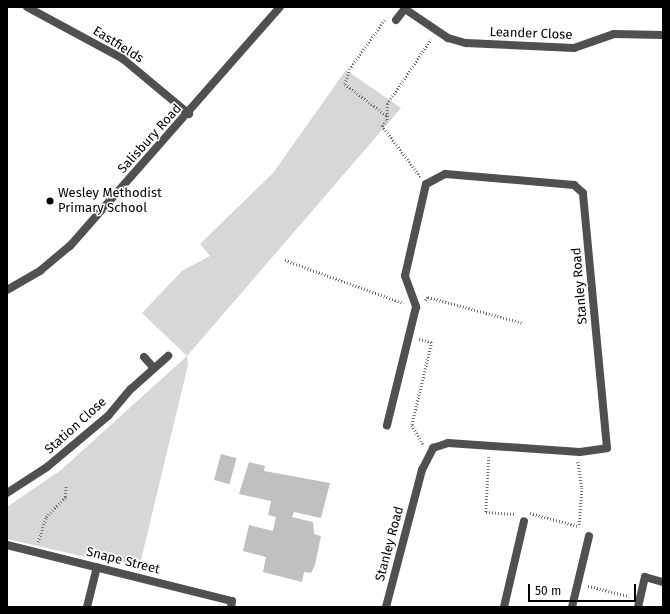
<!DOCTYPE html>
<style>
body{margin:0}
#map{position:relative;width:670px;height:614px;overflow:hidden;background:#fff;font-family:"Fira Sans",sans-serif}
div>[style]{position:absolute}
.green>*{inset:0;background:#d7d7d7}
.building>*{inset:0;background:#c0c0c0;transform-origin:0 0}
.path>*{height:2.5px;margin-top:-1.25px;transform-origin:0;background:repeating-linear-gradient(90deg,#727272 0 1px,transparent 0 3px)}
.lane>*{height:8px;margin:-4px;padding:0 4px;transform-origin:4px;border-radius:4px;background:#505050}
.street>*{height:8px;margin:-4px;padding:0 4px;transform-origin:4px;border-radius:4px;background:#505050}
.dots>*{width:11px;height:11px;translate:-50% -50%;box-sizing:border-box;border:2px solid #fff;border-radius:50%}
span{translate:-50% -50%;white-space:nowrap;text-align:center;line-height:1.15;-webkit-text-stroke:3px #fff;paint-order:stroke}
.street-label{font-size:13px;color:#000}
.poi-label{font-size:13px;color:#000}
.left{translate:0 -50%;text-align:left}
.frame{position:absolute;inset:0;border:8px solid #000;pointer-events:none}
.scale{position:absolute;left:528px;top:584px;width:108px;height:18px;box-sizing:border-box;border:2px solid #000;border-top:0;padding-left:5px;font-size:12px;line-height:14px;white-space:nowrap;color:#000;-webkit-text-stroke:3px #fff;paint-order:stroke}
</style>
<div id="map">
<div class="green">
<i style="clip-path:polygon(346px 70px,401px 108px,187px 356px,188px 365px,140px 564px,99px 560px,7px 539px,7px 507px,61px 470px,187px 356px,142px 313px,183px 270px,210px 256px,200px 244px,273px 173px)"></i>
</div>
<div class="building">
<i style="left:221px;top:454px;width:16px;height:27px;rotate:15deg"></i>
<i style="clip-path:polygon(249px 462px,265px 466px,264px 471px,330px 483px,321px 518px,294px 512px,292px 517px,313px 522px,314px 534px,321px 536px,315px 565px,311px 573px,304px 572px,302px 582px,263px 572px,266px 557px,243px 551px,249px 525px,273px 531px,276px 517px,268px 515px,271px 501px,239px 494px)"></i>
</div>
<div class="path">
<i style="left:385px;top:20px;width:60px;rotate:125.5deg"></i>
<i style="left:350px;top:69px;width:16px;rotate:108deg"></i>
<i style="left:345px;top:84px;width:53px;rotate:37.3deg"></i>
<i style="left:420px;top:177px;width:64px;rotate:-126.7deg"></i>
<i style="left:382px;top:126px;width:8px;rotate:-50deg"></i>
<i style="left:387px;top:120px;width:16px;rotate:-90deg"></i>
<i style="left:387px;top:104px;width:78px;rotate:-55.9deg"></i>
<i style="left:285px;top:260px;width:126px;rotate:20deg"></i>
<i style="left:425px;top:300px;width:4px;rotate:-45deg"></i>
<i style="left:428px;top:297px;width:98px;rotate:15.3deg"></i>
<i style="left:419px;top:339px;width:13px;rotate:13deg"></i>
<i style="left:432px;top:342px;width:85px;rotate:103.5deg"></i>
<i style="left:412px;top:425px;width:22px;rotate:60deg"></i>
<i style="left:489px;top:457px;width:55px;rotate:93.1deg"></i>
<i style="left:486px;top:512px;width:29px;rotate:4deg"></i>
<i style="left:578px;top:462px;width:26px;rotate:81deg"></i>
<i style="left:582px;top:488px;width:39px;rotate:94deg"></i>
<i style="left:530px;top:513px;width:50px;rotate:15.2deg"></i>
<i style="left:38px;top:542px;width:26px;rotate:-72deg"></i>
<i style="left:46px;top:517px;width:28px;rotate:-46deg"></i>
<i style="left:65px;top:497px;width:11px;rotate:-85deg"></i>
<i style="left:588px;top:586px;width:42px;rotate:13.7deg"></i>
</div>
<div class="lane">
<i style="left:504px;top:607px;width:88px;rotate:-76.9deg"></i>
<i style="left:638px;top:607px;width:31px;rotate:-77deg"></i>
<i style="left:645px;top:577px;width:19px;rotate:16deg"></i>
</div>
<div class="street">
<i style="left:27px;top:7px;width:109px;rotate:28.4deg"></i>
<i style="left:123px;top:59px;width:86px;rotate:39.8deg"></i>
<i style="left:405px;top:9px;width:52px;rotate:34deg"></i>
<i style="left:448px;top:38px;width:19px;rotate:16deg"></i>
<i style="left:466px;top:43px;width:108px;rotate:2.7deg"></i>
<i style="left:574px;top:48px;width:42px;rotate:-19.3deg"></i>
<i style="left:614px;top:34px;width:49px;rotate:1.2deg"></i>
<i style="left:396px;top:20px;width:16px;rotate:-52deg"></i>
<i style="left:7px;top:290px;width:39px;rotate:-30deg"></i>
<i style="left:41px;top:270px;width:38px;rotate:-40deg"></i>
<i style="left:70px;top:246px;width:318px;rotate:-48.7deg"></i>
<i style="left:144px;top:357px;width:15px;rotate:48deg"></i>
<i style="left:7px;top:493px;width:48px;rotate:-33deg"></i>
<i style="left:47px;top:467px;width:80px;rotate:-39.9deg"></i>
<i style="left:108px;top:416px;width:35px;rotate:-50deg"></i>
<i style="left:131px;top:389px;width:50px;rotate:-41.7deg"></i>
<i style="left:7px;top:545px;width:232px;rotate:14deg"></i>
<i style="left:232px;top:601px;width:6px;rotate:99deg"></i>
<i style="left:87px;top:607px;width:41px;rotate:-76deg"></i>
<i style="left:386px;top:607px;width:142px;rotate:-75.3deg"></i>
<i style="left:422px;top:470px;width:25px;rotate:-63deg"></i>
<i style="left:433px;top:448px;width:16px;rotate:-18deg"></i>
<i style="left:448px;top:443px;width:132px;rotate:3.9deg"></i>
<i style="left:580px;top:452px;width:27px;rotate:-8deg"></i>
<i style="left:607px;top:448px;width:256px;rotate:-95.4deg"></i>
<i style="left:583px;top:193px;width:12px;rotate:-138deg"></i>
<i style="left:574px;top:185px;width:129px;rotate:-175.1deg"></i>
<i style="left:445px;top:174px;width:21px;rotate:152deg"></i>
<i style="left:426px;top:184px;width:94px;rotate:102.9deg"></i>
<i style="left:405px;top:276px;width:33px;rotate:70deg"></i>
<i style="left:416px;top:307px;width:122px;rotate:103.8deg"></i>
<i style="left:572px;top:607px;width:73px;rotate:-76.5deg"></i>
</div>
<div class="dots">
<i style="left:50px;top:201px;background:#000"></i>
</div>
<div class="street-label">
<span style="left:531px;top:34px;rotate:2deg">Leander Close</span>
<span style="left:118px;top:45px;rotate:32deg">Eastfields</span>
<span style="left:150px;top:139px;rotate:-48deg">Salisbury Road</span>
<span style="left:580px;top:286px;rotate:-95deg">Stanley Road</span>
<span style="left:76px;top:426px;rotate:-42deg">Station Close</span>
<span style="left:390px;top:544px;rotate:-75deg">Stanley Road</span>
<span style="left:123px;top:561px;rotate:14deg">Snape Street</span>
</div>
<div class="poi-label">
<span class="left" style="left:58px;top:201px">Wesley Methodist<br>Primary School</span>
</div>
<div class="frame"></div>
<div class="scale">50 m</div>
</div>
